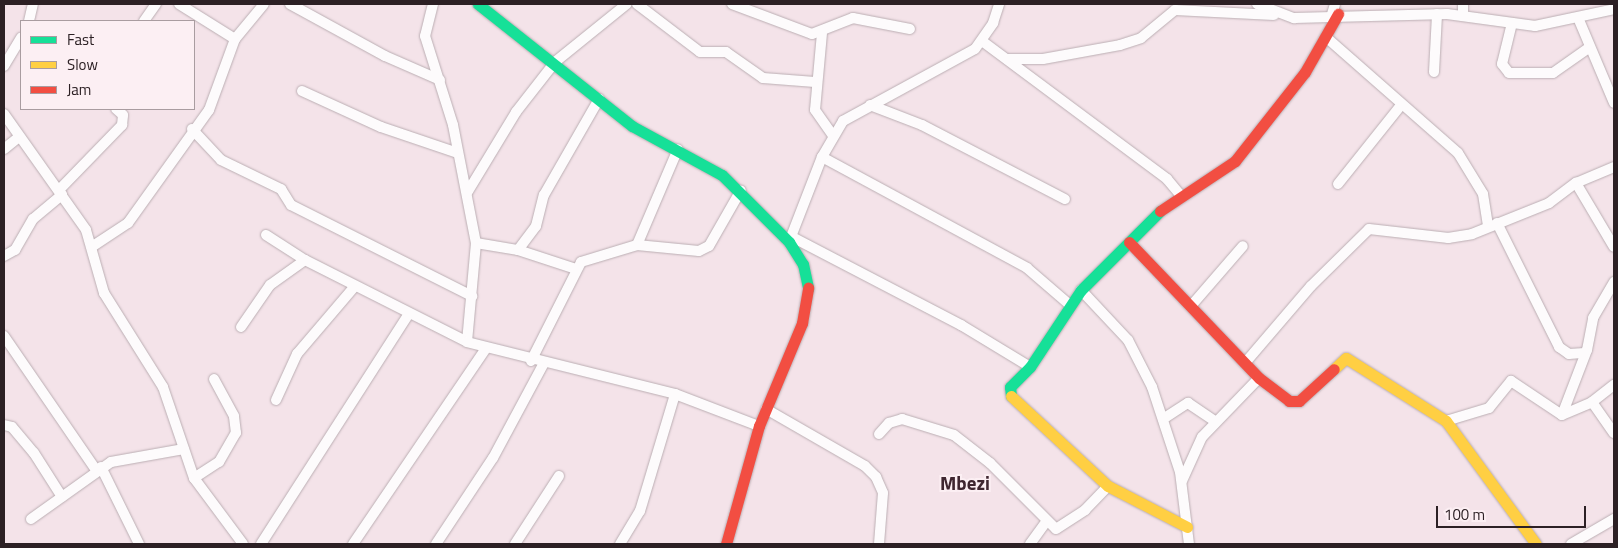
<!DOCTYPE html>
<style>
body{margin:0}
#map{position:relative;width:1618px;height:548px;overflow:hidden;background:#f4e3e9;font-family:"Titillium Web",sans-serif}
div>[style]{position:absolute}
.roads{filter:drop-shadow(0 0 1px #bbaeb3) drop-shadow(0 0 1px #bbaeb3)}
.street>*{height:10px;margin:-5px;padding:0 5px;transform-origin:5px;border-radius:5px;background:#fdfbfc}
.fast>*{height:11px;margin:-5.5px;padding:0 5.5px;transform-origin:5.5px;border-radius:5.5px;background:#16e098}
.slow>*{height:11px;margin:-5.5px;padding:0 5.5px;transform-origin:5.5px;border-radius:5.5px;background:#ffcf43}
.jam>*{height:11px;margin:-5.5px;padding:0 5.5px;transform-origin:5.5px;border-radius:5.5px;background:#f24e42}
span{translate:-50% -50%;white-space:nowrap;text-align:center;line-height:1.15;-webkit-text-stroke:4px #fceff3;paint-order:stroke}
.district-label{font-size:19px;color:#3f2630;font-weight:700}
.frame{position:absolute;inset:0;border:5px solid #2c2024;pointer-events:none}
.legend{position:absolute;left:20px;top:20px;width:175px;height:90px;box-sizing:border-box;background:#fceff3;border:1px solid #a99ca0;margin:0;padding:6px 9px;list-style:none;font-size:15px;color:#2c2024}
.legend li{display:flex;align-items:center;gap:10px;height:25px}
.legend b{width:25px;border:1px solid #a99ca0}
.scale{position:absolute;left:1436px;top:506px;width:150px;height:22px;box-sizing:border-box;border:2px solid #2c2024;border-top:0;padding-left:6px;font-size:15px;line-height:18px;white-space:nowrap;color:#2c2024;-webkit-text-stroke:4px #fceff3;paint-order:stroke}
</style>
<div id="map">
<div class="roads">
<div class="street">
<i style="left:179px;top:4px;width:66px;rotate:32deg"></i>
<i style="left:290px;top:4px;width:108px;rotate:28.7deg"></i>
<i style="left:385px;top:56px;width:60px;rotate:23.6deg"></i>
<i style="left:433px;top:4px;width:33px;rotate:104deg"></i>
<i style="left:425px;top:36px;width:93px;rotate:72.5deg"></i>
<i style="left:453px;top:125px;width:120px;rotate:79deg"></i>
<i style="left:476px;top:243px;width:99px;rotate:95.2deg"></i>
<i style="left:637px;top:4px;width:79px;rotate:37.3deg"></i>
<i style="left:700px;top:52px;width:26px"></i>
<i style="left:726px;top:52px;width:45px;rotate:35.1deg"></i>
<i style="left:763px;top:78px;width:52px;rotate:4.4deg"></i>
<i style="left:732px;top:4px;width:85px;rotate:20.6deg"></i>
<i style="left:812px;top:34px;width:44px;rotate:-21.3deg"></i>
<i style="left:853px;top:18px;width:58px;rotate:10.9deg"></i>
<i style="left:1257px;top:4px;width:40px;rotate:21deg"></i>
<i style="left:1294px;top:18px;width:153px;rotate:-1.5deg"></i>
<i style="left:1447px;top:14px;width:89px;rotate:7.8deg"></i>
<i style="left:1535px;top:26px;width:81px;rotate:-12.1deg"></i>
<i style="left:1332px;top:14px;width:10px;rotate:-73deg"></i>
<i style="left:1463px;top:16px;width:12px;rotate:-90deg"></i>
<i style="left:1579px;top:20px;width:90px;rotate:67.1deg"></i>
<i style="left:29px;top:21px;width:17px;rotate:-77deg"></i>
<i style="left:144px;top:21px;width:21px;rotate:-55deg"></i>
<i style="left:1512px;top:23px;width:42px;rotate:103.7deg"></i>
<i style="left:1502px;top:64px;width:11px;rotate:52deg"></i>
<i style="left:1509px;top:73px;width:44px"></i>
<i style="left:1553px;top:73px;width:45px;rotate:-35.1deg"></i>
<i style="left:822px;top:33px;width:77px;rotate:95.2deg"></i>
<i style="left:815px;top:110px;width:32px;rotate:55deg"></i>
<i style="left:1327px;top:38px;width:174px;rotate:41.3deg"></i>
<i style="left:1458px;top:153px;width:48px;rotate:58.6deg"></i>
<i style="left:1483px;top:194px;width:32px;rotate:81deg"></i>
<i style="left:982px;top:41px;width:231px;rotate:36.7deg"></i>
<i style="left:1167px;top:179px;width:23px;rotate:50deg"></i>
<i style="left:1007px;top:59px;width:36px"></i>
<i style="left:1043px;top:59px;width:78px;rotate:-10.3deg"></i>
<i style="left:1120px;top:45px;width:22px;rotate:-18deg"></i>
<i style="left:1141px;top:38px;width:44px;rotate:-39.5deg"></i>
<i style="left:1175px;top:10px;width:99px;rotate:2.9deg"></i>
<i style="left:4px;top:66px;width:33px;rotate:-59deg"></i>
<i style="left:1434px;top:72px;width:58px;rotate:-87deg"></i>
<i style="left:302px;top:91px;width:87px;rotate:24.5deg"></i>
<i style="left:381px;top:127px;width:81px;rotate:18.7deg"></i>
<i style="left:870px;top:105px;width:56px;rotate:21deg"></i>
<i style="left:922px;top:125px;width:161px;rotate:27.4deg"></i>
<i style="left:4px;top:114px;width:142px;rotate:54.7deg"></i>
<i style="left:86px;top:230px;width:66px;rotate:74.1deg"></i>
<i style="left:104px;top:293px;width:111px;rotate:57.9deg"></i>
<i style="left:163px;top:387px;width:96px;rotate:71.2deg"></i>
<i style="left:194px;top:478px;width:82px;rotate:53.4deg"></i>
<i style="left:192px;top:129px;width:42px;rotate:46.9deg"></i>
<i style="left:221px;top:160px;width:67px;rotate:25.8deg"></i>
<i style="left:281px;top:189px;width:19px;rotate:58deg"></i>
<i style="left:291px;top:205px;width:203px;rotate:26.7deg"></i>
<i style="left:4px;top:149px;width:19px;rotate:-39deg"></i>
<i style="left:822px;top:157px;width:233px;rotate:28.4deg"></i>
<i style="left:1027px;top:268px;width:57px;rotate:40.7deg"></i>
<i style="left:1576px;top:183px;width:74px;rotate:59.3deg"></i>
<i style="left:1338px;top:184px;width:101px;rotate:-51.4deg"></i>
<i style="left:59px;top:190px;width:91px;rotate:-45.9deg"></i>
<i style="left:122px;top:125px;width:10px;rotate:-84deg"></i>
<i style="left:123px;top:115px;width:9px;rotate:-139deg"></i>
<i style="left:467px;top:193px;width:95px;rotate:-58.8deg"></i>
<i style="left:516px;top:112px;width:63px;rotate:-52deg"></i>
<i style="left:555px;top:62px;width:92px;rotate:-38.9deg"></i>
<i style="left:1497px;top:223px;width:139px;rotate:63.4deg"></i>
<i style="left:1559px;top:347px;width:12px;rotate:35deg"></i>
<i style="left:1569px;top:354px;width:16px;rotate:-4deg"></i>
<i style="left:266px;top:235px;width:46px;rotate:32.7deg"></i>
<i style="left:305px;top:260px;width:182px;rotate:26.8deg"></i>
<i style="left:467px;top:342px;width:214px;rotate:14deg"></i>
<i style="left:675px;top:394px;width:90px;rotate:20.9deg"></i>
<i style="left:792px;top:237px;width:191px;rotate:27.5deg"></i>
<i style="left:961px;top:325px;width:81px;rotate:31.3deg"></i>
<i style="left:789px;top:242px;width:91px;rotate:-68.8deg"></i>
<i style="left:822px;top:157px;width:42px;rotate:-59.7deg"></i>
<i style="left:843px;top:121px;width:150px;rotate:-28.6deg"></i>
<i style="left:975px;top:49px;width:32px;rotate:-55deg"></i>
<i style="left:993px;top:23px;width:20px;rotate:-72deg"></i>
<i style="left:476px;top:243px;width:43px;rotate:9.5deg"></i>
<i style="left:518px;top:250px;width:61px;rotate:18.1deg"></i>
<i style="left:637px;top:245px;width:104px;rotate:-66.9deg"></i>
<i style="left:93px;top:246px;width:42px;rotate:-33.3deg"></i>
<i style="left:128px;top:223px;width:139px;rotate:-54.4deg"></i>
<i style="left:209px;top:110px;width:76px;rotate:-69.9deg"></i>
<i style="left:235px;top:39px;width:45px;rotate:-50.4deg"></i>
<i style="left:518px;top:250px;width:30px;rotate:-53deg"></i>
<i style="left:536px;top:226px;width:32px;rotate:-76deg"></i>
<i style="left:544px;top:195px;width:111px;rotate:-60.2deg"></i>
<i style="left:4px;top:256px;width:13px;rotate:-29deg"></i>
<i style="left:15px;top:250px;width:36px;rotate:-60deg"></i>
<i style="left:33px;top:219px;width:38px;rotate:-40deg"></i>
<i style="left:1081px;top:290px;width:69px;rotate:46.8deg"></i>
<i style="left:1128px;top:340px;width:53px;rotate:62.9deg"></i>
<i style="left:1152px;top:387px;width:89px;rotate:71.8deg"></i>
<i style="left:1180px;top:472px;width:73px;rotate:82.9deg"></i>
<i style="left:1191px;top:306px;width:79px;rotate:-49.1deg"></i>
<i style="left:241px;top:327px;width:51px;rotate:-55.4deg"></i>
<i style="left:270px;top:285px;width:43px;rotate:-35.5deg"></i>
<i style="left:4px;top:336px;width:163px;rotate:55.5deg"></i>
<i style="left:531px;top:361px;width:111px;rotate:-63.2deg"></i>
<i style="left:581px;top:262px;width:59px;rotate:-16.9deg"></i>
<i style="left:637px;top:245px;width:62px;rotate:5.5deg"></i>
<i style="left:699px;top:251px;width:11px;rotate:-27deg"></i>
<i style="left:709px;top:246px;width:64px;rotate:-60.3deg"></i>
<i style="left:1245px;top:363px;width:101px;rotate:-49.4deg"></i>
<i style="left:1311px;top:286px;width:81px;rotate:-44.5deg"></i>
<i style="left:1369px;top:229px;width:80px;rotate:6.5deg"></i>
<i style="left:1448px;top:238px;width:24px;rotate:-9deg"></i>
<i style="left:1472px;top:234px;width:83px;rotate:-21.9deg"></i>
<i style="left:1549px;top:203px;width:34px;rotate:-37deg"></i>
<i style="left:1576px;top:183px;width:41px;rotate:-22.8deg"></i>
<i style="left:276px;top:400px;width:51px;rotate:-65.5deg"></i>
<i style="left:297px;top:354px;width:89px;rotate:-49.5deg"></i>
<i style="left:1592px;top:402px;width:38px;rotate:55deg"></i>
<i style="left:766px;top:409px;width:114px;rotate:29.9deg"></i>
<i style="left:865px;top:466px;width:16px;rotate:45deg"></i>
<i style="left:876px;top:477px;width:17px;rotate:66deg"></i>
<i style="left:883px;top:493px;width:51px;rotate:94.5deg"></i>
<i style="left:1562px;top:415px;width:70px;rotate:-69deg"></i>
<i style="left:1587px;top:350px;width:33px;rotate:-79deg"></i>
<i style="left:1593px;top:318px;width:42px;rotate:-59.7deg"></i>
<i style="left:1163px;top:419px;width:30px;rotate:-33deg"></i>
<i style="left:1188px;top:403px;width:32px;rotate:34deg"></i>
<i style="left:1446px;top:421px;width:45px;rotate:-16.8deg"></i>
<i style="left:1489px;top:408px;width:35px;rotate:-51deg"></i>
<i style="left:1511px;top:381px;width:61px;rotate:33.7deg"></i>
<i style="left:1562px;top:415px;width:33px;rotate:-23deg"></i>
<i style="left:1592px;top:402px;width:28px;rotate:-38deg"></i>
<i style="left:4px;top:425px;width:8px;rotate:14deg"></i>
<i style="left:12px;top:427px;width:34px;rotate:50deg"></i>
<i style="left:34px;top:453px;width:52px;rotate:57.5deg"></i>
<i style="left:879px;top:434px;width:15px;rotate:-48deg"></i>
<i style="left:889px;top:423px;width:14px;rotate:-17deg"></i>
<i style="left:902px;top:419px;width:54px;rotate:17.1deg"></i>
<i style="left:954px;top:435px;width:46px;rotate:37.9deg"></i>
<i style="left:990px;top:463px;width:93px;rotate:45deg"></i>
<i style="left:1056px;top:529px;width:35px;rotate:-33deg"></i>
<i style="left:1085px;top:510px;width:33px;rotate:-46deg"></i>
<i style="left:101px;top:467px;width:86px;rotate:63.7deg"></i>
<i style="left:194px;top:478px;width:30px;rotate:-33deg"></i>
<i style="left:219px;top:462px;width:34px;rotate:-60deg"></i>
<i style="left:236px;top:433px;width:17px;rotate:-97deg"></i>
<i style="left:234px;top:416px;width:42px;rotate:-118.4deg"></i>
<i style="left:1182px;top:481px;width:48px;rotate:-65.6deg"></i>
<i style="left:1202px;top:437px;width:82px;rotate:-46deg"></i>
<i style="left:31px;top:519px;width:98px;rotate:-35.5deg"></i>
<i style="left:111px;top:462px;width:74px;rotate:-10.1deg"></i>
<i style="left:261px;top:544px;width:272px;rotate:-57.3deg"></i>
<i style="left:353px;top:544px;width:235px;rotate:-55.8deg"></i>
<i style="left:436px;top:544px;width:103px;rotate:-56.5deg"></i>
<i style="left:493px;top:458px;width:108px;rotate:-61.8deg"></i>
<i style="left:515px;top:544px;width:81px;rotate:-57.1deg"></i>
<i style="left:620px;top:544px;width:39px;rotate:-59deg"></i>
<i style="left:640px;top:511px;width:122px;rotate:-73.3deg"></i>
<i style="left:1030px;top:544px;width:27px;rotate:-54deg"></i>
<i style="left:1571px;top:544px;width:50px;rotate:-30.2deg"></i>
</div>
<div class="fast">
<i style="left:478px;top:4px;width:196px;rotate:38.4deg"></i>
<i style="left:632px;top:126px;width:102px;rotate:28.6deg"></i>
<i style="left:722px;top:175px;width:95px;rotate:45deg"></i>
<i style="left:789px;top:242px;width:26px;rotate:58deg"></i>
<i style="left:803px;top:264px;width:25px;rotate:78deg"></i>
<i style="left:1011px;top:396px;width:9px;rotate:-96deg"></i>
<i style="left:1010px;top:387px;width:28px;rotate:-45deg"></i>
<i style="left:1030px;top:367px;width:92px;rotate:-56.5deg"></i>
<i style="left:1081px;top:290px;width:112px;rotate:-45deg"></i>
</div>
<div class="slow">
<i style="left:1334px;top:369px;width:16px;rotate:-43deg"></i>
<i style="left:1346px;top:358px;width:118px;rotate:32.2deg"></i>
<i style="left:1446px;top:421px;width:152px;rotate:53.8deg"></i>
<i style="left:1011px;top:396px;width:132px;rotate:42.9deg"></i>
<i style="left:1108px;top:486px;width:89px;rotate:27.4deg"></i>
</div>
<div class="jam">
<i style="left:1160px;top:211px;width:90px;rotate:-33.7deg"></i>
<i style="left:1235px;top:161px;width:113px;rotate:-51.8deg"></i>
<i style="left:1305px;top:72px;width:67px;rotate:-60.4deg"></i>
<i style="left:1129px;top:242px;width:188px;rotate:46.3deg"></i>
<i style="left:1259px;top:378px;width:38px;rotate:37deg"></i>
<i style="left:1289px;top:401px;width:10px"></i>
<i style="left:1299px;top:401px;width:47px;rotate:-42.4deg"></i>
<i style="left:726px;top:544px;width:123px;rotate:-74.4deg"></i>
<i style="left:759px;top:426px;width:112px;rotate:-67.3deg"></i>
<i style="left:802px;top:323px;width:36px;rotate:-80deg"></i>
</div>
</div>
<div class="district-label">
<span style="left:965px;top:483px">Mbezi</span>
</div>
<div class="frame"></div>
<ul class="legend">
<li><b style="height:6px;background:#16e098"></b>Fast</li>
<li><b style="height:6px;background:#ffcf43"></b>Slow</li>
<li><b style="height:6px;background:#f24e42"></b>Jam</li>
</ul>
<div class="scale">100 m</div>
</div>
